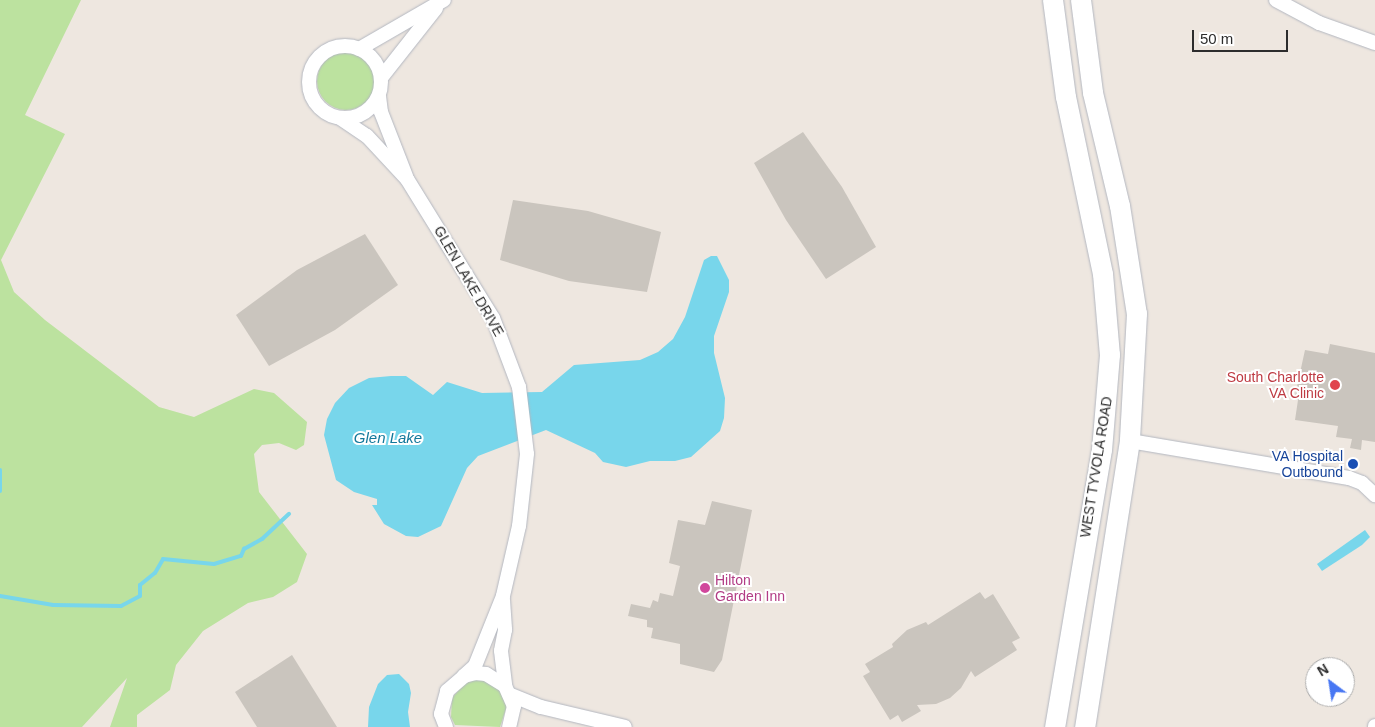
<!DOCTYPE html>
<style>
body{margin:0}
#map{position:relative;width:1375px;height:727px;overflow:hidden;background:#eee7e0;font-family:Helvetica,sans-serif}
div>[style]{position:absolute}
.green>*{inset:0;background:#bce29f}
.round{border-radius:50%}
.water>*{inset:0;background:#78d6eb}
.stream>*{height:4px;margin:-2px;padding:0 2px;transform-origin:2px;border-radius:2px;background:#78d6eb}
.building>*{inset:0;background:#cac5be}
.roads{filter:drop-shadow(0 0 1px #b3b7c0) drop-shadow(0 0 1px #b3b7c0)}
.street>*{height:14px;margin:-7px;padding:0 7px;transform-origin:7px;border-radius:7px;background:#fff}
.street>.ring{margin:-7px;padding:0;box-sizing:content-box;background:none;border:14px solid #fff;border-radius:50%}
.secondary>*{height:20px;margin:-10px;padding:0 10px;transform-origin:10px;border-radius:10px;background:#fff}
.dots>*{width:14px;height:14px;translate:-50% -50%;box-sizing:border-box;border:2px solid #fff;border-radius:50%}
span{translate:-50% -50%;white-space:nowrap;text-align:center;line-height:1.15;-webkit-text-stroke:4px #fff;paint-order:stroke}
.street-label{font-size:14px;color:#2d2d2d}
.health-label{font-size:14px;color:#be3a42}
.right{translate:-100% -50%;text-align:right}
.transit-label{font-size:14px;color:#164399}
.hotel-label{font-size:14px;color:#b23c85}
.left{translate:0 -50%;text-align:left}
.water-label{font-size:15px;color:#13789b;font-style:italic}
.north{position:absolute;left:1305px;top:657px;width:50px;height:50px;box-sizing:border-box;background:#fff;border:1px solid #ababab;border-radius:50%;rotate:329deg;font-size:14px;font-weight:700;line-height:20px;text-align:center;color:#2d2d2d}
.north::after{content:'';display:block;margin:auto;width:18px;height:22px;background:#4877f3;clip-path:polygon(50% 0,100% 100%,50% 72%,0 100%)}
.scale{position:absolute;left:1192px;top:30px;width:96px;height:22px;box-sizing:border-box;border:2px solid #2d2d2d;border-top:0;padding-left:6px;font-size:15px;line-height:18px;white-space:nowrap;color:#2d2d2d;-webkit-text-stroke:4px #fff;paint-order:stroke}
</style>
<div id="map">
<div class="green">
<i style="clip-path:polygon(0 0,81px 0,25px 115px,65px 134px,1px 260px,14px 292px,45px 320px,159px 407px,194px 417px,254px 389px,274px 393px,307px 422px,304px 445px,296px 450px,279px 443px,262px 445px,254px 454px,259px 492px,307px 554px,297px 582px,273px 597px,248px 603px,203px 631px,176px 665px,170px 690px,137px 715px,137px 727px,110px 727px,127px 678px,82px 727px,0 727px)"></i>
<i class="round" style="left:317px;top:52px;width:58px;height:58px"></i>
<i style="clip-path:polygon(473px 680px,483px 680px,500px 689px,507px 706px,500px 727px,455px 725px,451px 717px,452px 698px,464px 684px)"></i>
</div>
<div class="water">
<i style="clip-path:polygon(711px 256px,717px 256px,729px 280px,729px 292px,714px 336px,714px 353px,725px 398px,724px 418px,720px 431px,691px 457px,675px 461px,650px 461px,626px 467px,603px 462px,595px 453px,546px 430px,478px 456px,467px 468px,441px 526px,418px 537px,406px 536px,384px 524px,372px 505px,377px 505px,377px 499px,354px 492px,336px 480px,324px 435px,327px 419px,335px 403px,349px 388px,369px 378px,391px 376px,406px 376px,433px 395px,447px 382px,482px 393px,542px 392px,574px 365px,640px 360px,658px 352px,673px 339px,685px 317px,704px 260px)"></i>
<i style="clip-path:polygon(1365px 530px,1370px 537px,1362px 545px,1322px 571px,1317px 564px)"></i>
<i style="clip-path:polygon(399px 674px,409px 684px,411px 693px,408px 712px,410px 727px,368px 727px,369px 707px,378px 684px,387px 675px)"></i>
</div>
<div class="stream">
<i style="left:0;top:470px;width:21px;rotate:90deg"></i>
<i style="left:0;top:596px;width:54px;rotate:9.6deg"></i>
<i style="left:53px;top:605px;width:68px;rotate:0.8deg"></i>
<i style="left:121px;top:606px;width:21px;rotate:-28deg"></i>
<i style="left:140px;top:596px;width:11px;rotate:-90deg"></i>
<i style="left:140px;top:585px;width:19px;rotate:-39deg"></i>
<i style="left:155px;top:573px;width:16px;rotate:-60deg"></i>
<i style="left:163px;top:559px;width:51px;rotate:5.6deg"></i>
<i style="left:214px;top:564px;width:28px;rotate:-17deg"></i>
<i style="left:241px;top:556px;width:8px;rotate:-67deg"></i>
<i style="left:244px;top:549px;width:21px;rotate:-29deg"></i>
<i style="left:262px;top:539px;width:37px;rotate:-43deg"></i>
</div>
<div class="building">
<i style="clip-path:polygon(803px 132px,842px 187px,876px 247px,826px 279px,786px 220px,754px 163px)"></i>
<i style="clip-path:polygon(513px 200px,588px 211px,661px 232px,647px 292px,569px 281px,500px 260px)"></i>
<i style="clip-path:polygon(365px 234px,398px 285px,335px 330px,269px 366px,236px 315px,297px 270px)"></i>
<i style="clip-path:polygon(1330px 344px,1375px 353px,1375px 442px,1362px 440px,1361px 450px,1350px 448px,1352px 439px,1336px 437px,1338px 426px,1295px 420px,1298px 400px,1294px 400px,1305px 350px,1328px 354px)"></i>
<i style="clip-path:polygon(712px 501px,752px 510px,722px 660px,714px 672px,680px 664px,680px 644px,651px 638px,653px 628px,647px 627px,647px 620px,628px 616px,631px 604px,650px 608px,653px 600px,658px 602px,660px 593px,673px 596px,680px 566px,669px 563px,678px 520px,705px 525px)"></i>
<i style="clip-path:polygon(980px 592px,985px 599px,993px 594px,1020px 638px,1012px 642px,1017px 650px,975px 677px,971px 671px,961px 688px,950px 698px,936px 704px,917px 705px,921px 711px,902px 722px,898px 715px,890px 720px,863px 676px,870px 672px,865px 664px,893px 647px,892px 644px,907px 630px,926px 622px,928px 625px)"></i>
<i style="clip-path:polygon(292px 655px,337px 727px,257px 727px,235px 692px)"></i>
</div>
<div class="roads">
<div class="street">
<i style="left:1276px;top:0;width:49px;rotate:28.1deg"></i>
<i style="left:1319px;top:23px;width:59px;rotate:19.7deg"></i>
<i class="ring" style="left:309px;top:46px;width:58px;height:58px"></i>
<i style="left:359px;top:49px;width:98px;rotate:-30deg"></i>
<i style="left:381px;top:78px;width:89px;rotate:-51.8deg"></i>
<i style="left:379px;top:96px;width:16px;rotate:83deg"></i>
<i style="left:381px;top:112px;width:69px;rotate:68.7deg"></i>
<i style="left:340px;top:118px;width:32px;rotate:34deg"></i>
<i style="left:367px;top:136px;width:59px;rotate:47.1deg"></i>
<i style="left:407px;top:179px;width:163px;rotate:58.3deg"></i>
<i style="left:493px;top:318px;width:74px;rotate:69.4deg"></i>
<i style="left:519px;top:387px;width:67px;rotate:83.2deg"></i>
<i style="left:527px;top:454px;width:72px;rotate:96.3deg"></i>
<i style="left:519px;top:526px;width:72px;rotate:102.9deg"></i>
<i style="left:503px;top:596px;width:75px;rotate:111.8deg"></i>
<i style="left:475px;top:666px;width:15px;rotate:138deg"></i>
<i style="left:1130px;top:441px;width:222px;rotate:9.6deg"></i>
<i style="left:1349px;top:478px;width:14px;rotate:21deg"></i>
<i style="left:1362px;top:483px;width:18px;rotate:43deg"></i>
<i style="left:503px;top:600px;width:30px;rotate:86deg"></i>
<i style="left:505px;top:630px;width:21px;rotate:101deg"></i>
<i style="left:501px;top:651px;width:35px;rotate:83deg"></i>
<i style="left:511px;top:695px;width:32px;rotate:22deg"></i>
<i style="left:541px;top:707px;width:86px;rotate:13.4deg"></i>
<i style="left:446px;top:727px;width:14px;rotate:-111deg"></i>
<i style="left:441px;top:714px;width:24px;rotate:-75deg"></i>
<i style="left:447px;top:691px;width:23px;rotate:-41deg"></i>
<i style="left:464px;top:676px;width:11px;rotate:-15deg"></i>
<i style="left:475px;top:673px;width:11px;rotate:5deg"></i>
<i style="left:486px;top:674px;width:22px;rotate:32deg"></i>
<i style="left:505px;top:686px;width:22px;rotate:66deg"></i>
<i style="left:514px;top:706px;width:22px;rotate:103deg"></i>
<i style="left:1375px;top:727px;width:1px;rotate:-90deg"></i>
</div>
<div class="secondary">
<i style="left:1053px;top:0;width:98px;rotate:82.4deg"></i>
<i style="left:1066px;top:97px;width:181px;rotate:78.2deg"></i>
<i style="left:1103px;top:274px;width:81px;rotate:85.1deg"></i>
<i style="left:1110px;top:355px;width:95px;rotate:94.8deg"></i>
<i style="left:1102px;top:450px;width:281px;rotate:99.6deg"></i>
<i style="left:1081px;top:0;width:94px;rotate:82.6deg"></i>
<i style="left:1093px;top:93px;width:116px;rotate:76.6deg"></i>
<i style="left:1120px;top:206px;width:109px;rotate:81.1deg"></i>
<i style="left:1137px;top:314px;width:127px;rotate:93.2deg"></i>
<i style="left:1130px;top:441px;width:290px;rotate:98.9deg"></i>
</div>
</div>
<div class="dots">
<i style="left:1335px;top:385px;background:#e0444e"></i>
<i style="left:1353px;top:464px;background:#1a4fb4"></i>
<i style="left:705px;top:588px;background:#d1479c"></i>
</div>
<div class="street-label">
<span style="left:469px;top:281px;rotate:60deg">GLEN LAKE DRIVE</span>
<span style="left:1096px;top:467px;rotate:-81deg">WEST TYVOLA ROAD</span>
</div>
<div class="health-label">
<span class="right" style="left:1324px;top:385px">South Charlotte<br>VA Clinic</span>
</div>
<div class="transit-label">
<span class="right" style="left:1343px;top:464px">VA Hospital<br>Outbound</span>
</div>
<div class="hotel-label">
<span class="left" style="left:715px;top:588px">Hilton<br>Garden Inn</span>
</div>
<div class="water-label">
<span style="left:388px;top:438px">Glen Lake</span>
</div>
<div class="north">N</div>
<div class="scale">50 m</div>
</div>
